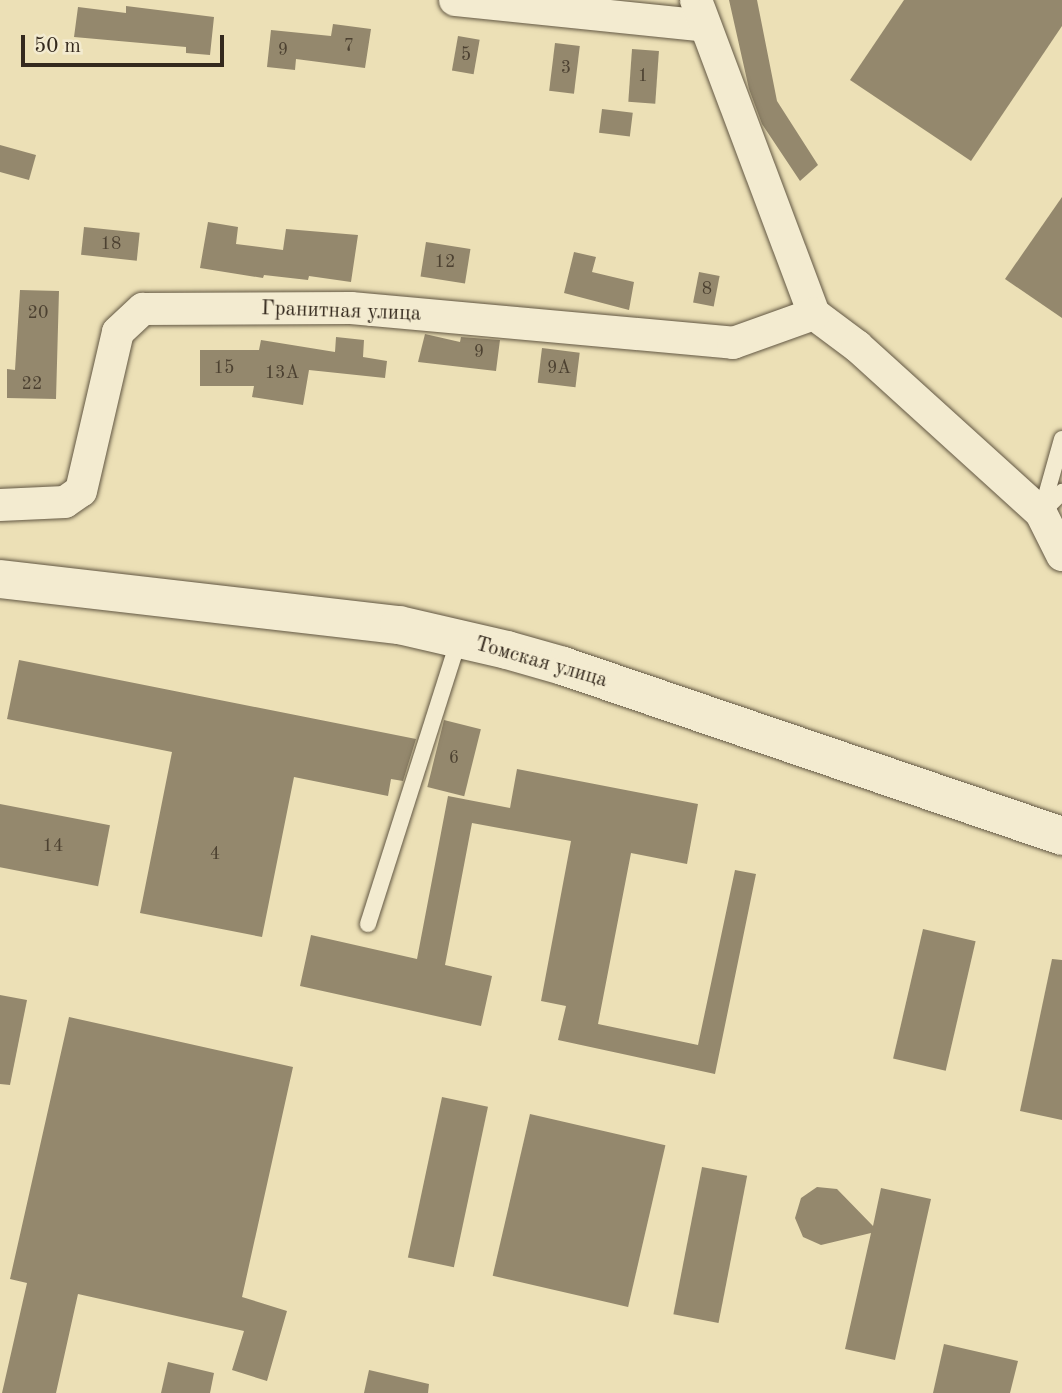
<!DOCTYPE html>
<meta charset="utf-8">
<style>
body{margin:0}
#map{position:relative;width:1062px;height:1393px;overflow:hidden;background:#ece0b6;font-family:"Old Standard TT",serif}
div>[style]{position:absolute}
.building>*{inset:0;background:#94886d;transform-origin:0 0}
.roads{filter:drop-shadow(0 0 2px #625743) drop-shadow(0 0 2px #625743)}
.lane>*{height:16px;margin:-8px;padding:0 8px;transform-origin:8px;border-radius:8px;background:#f3ebd0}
.street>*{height:32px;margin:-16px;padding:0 16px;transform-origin:16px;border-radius:16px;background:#f3ebd0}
.secondary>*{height:38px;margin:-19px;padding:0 19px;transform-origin:19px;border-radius:19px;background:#f3ebd0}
span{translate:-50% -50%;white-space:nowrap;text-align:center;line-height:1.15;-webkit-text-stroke:6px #f3ebd0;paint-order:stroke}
.number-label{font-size:18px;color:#4c4131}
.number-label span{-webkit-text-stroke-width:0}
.street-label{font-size:21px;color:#34291d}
.scale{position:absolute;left:21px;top:35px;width:203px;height:32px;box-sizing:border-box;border:4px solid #34291d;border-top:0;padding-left:9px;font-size:21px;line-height:24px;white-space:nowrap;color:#34291d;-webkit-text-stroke:5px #f3ebd0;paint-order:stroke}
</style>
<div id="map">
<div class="building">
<i style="clip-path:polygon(729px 0,757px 0,777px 101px,818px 165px,800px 181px,762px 124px,749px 89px)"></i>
<i style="clip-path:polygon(904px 0,1062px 0,1062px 26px,971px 161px,850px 80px)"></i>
<i style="clip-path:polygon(126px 6px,214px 17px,210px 55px,186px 53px,186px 47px,74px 37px,78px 7px,126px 13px)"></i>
<i style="clip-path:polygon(333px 24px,371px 29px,365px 68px,296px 59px,295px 70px,267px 67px,271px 30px,331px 36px)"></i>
<i style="left:458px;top:36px;width:22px;height:35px;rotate:10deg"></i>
<i style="left:555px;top:43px;width:25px;height:48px;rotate:7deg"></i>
<i style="left:632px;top:49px;width:27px;height:53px;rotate:4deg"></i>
<i style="left:602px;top:109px;width:31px;height:24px;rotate:7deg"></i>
<i style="clip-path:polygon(0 145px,36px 155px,29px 180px,0 172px)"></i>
<i style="clip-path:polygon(1062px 197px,1062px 318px,1005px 279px)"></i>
<i style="clip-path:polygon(208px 222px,238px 227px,236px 244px,283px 250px,286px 229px,358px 235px,351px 282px,309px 276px,308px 280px,264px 275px,263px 278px,200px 268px)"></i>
<i style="left:84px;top:227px;width:56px;height:28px;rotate:6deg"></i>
<i style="left:426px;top:242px;width:45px;height:35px;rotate:9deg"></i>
<i style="clip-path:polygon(574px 252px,596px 257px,592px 272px,634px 282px,629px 310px,564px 293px)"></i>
<i style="left:699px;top:272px;width:21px;height:31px;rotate:11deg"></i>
<i style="clip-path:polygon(20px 290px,59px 291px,56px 399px,7px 398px,7px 369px,15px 370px)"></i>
<i style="clip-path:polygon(425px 334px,460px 342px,461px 337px,500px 340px,496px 371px,418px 362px)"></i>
<i style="clip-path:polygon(336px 337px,364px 340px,363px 357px,387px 361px,385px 378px,309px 370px,303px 405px,252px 397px,254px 386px,200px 386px,200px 350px,259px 350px,261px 340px,335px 352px)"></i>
<i style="left:542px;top:348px;width:38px;height:35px;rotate:7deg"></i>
<i style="clip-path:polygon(19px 660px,416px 739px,403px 781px,391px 779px,388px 796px,294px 777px,262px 937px,140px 913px,172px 752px,7px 719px)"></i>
<i style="left:444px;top:720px;width:38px;height:69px;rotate:14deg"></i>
<i style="clip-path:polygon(517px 769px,698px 804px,687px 864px,631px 853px,598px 1024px,698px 1045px,735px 870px,756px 874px,715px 1074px,558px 1040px,566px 1006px,541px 1001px,571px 841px,472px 823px,445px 965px,492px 976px,481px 1026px,300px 986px,311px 935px,417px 959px,448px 796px,510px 808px)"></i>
<i style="left:0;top:804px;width:112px;height:62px;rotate:11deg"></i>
<i style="left:923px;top:929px;width:54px;height:133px;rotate:13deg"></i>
<i style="clip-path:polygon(1052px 959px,1062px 960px,1062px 1120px,1020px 1111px)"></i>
<i style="clip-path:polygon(0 995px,27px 1000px,10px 1085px,0 1084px)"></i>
<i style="clip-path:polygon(69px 1017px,293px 1067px,242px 1297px,287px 1311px,267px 1381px,232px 1370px,244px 1331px,78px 1294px,56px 1393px,2px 1393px,27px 1283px,10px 1279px)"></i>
<i style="left:442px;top:1097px;width:47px;height:164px;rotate:12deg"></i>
<i style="left:530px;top:1114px;width:139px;height:166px;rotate:13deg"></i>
<i style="left:702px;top:1167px;width:46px;height:150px;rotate:11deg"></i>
<i style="clip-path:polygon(817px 1187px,837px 1189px,873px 1226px,881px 1188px,931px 1199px,895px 1360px,845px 1349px,871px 1233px,821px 1245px,803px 1237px,795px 1218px,801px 1198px)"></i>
<i style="clip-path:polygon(944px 1344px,1018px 1361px,1010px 1393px,933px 1393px)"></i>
<i style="clip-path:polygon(168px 1362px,214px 1373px,210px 1393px,161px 1393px)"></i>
<i style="clip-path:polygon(369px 1370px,429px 1384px,428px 1393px,364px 1393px)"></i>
</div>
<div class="roads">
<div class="lane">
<i style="left:1062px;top:439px;width:77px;rotate:105.8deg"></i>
<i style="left:1041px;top:513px;width:30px;rotate:-45deg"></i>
<i style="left:368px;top:924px;width:299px;rotate:-72.3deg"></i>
</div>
<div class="street">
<i style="left:455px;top:0;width:251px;rotate:5.9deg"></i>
<i style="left:696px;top:0;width:335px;rotate:69.4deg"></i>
<i style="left:814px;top:314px;width:54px;rotate:36.7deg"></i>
<i style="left:857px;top:346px;width:248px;rotate:42.2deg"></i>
<i style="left:1041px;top:513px;width:47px;rotate:63.4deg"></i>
<i style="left:0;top:505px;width:65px;rotate:-2.6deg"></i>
<i style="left:65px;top:502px;width:19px;rotate:-35deg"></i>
<i style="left:81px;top:491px;width:163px;rotate:-76.9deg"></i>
<i style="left:118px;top:332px;width:34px;rotate:-43deg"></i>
<i style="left:143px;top:309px;width:208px;rotate:-0.3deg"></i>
<i style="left:351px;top:308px;width:384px;rotate:5.2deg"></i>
<i style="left:733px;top:343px;width:86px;rotate:-19.7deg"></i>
</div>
<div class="secondary">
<i style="left:0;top:579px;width:402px;rotate:6.6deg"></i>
<i style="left:399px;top:625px;width:111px;rotate:13deg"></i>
<i style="left:507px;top:650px;width:58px;rotate:15.9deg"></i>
<i style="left:563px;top:666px;width:527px;rotate:18.81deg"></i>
</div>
</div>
<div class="number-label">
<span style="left:349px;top:46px">7</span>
<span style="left:283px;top:50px">9</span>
<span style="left:466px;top:55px">5</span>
<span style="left:566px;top:68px">3</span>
<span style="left:643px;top:76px">1</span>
<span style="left:111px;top:244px">18</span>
<span style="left:445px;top:262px">12</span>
<span style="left:707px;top:289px">8</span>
<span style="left:38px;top:313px">20</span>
<span style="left:479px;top:352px">9</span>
<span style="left:224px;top:368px">15</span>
<span style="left:559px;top:368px">9А</span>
<span style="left:282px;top:373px">13А</span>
<span style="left:32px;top:384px">22</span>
<span style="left:454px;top:758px">6</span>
<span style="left:53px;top:846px">14</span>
<span style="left:215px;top:854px">4</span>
</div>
<div class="street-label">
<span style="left:341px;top:312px;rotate:2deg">Гранитная улица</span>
<span style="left:541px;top:663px;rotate:16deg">Томская улица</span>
</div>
<div class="scale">50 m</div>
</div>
